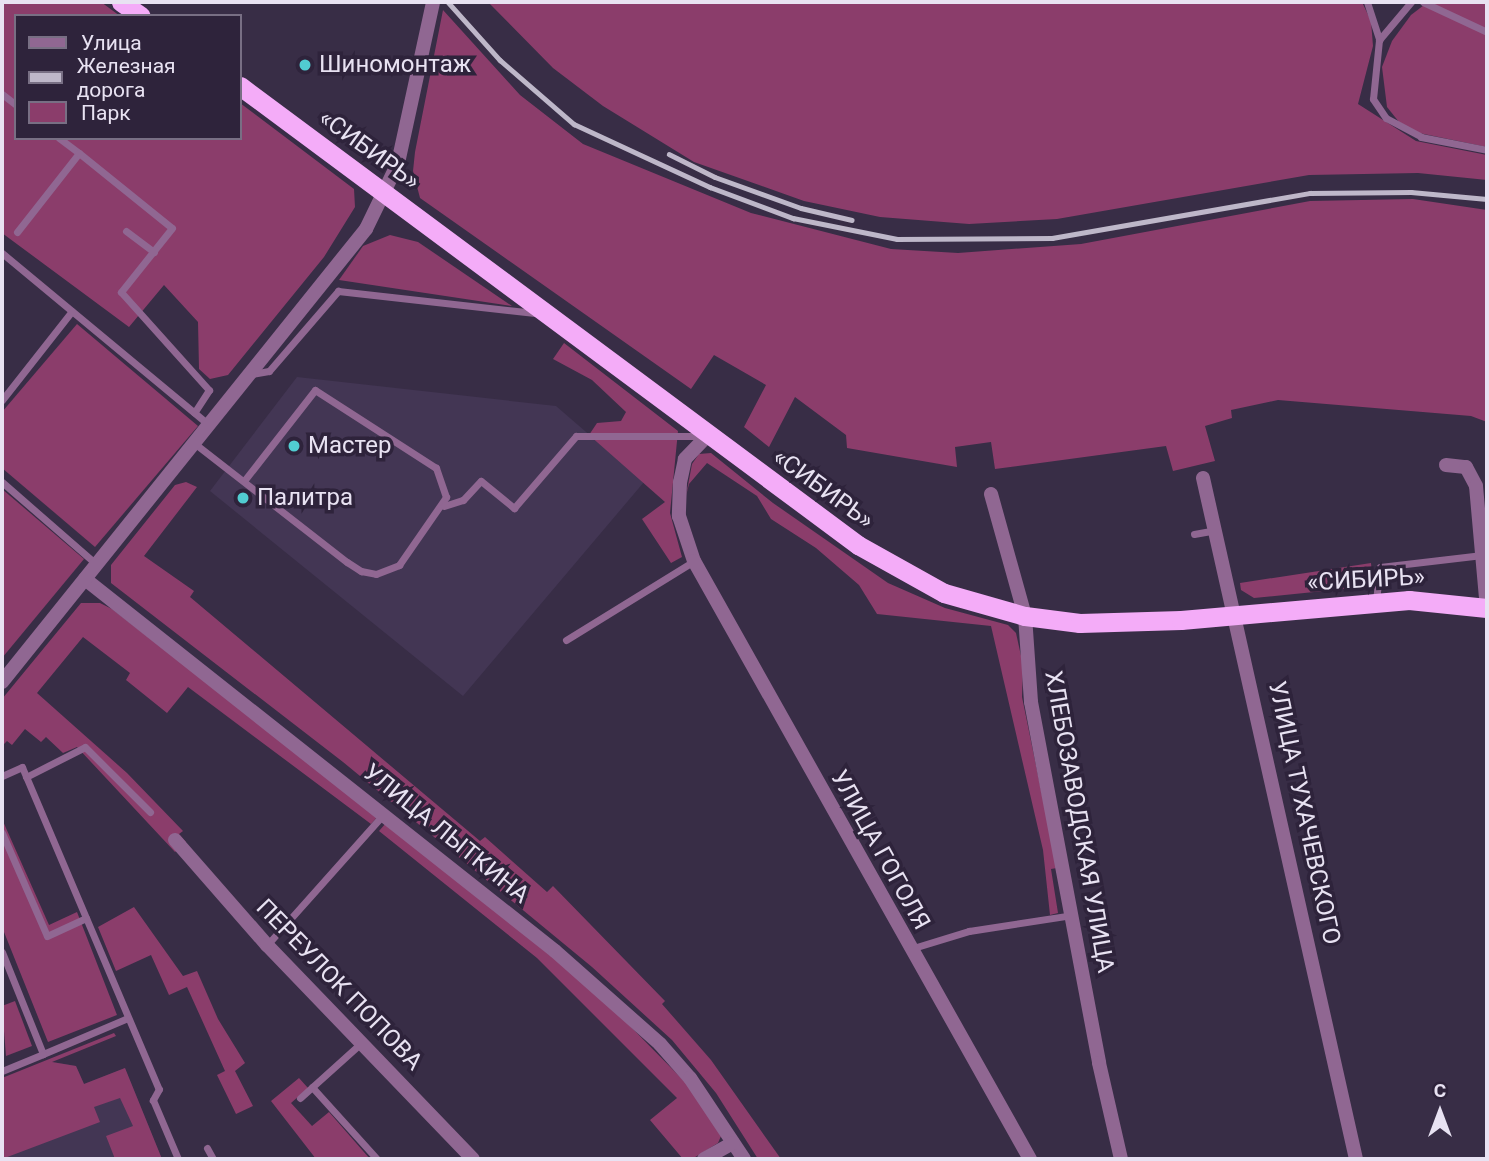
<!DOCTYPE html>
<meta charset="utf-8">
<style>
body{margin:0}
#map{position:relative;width:1489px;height:1161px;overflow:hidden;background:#382d46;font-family:Roboto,sans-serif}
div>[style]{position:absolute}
.built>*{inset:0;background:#433654}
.green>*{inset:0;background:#8b3d6b}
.service>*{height:7px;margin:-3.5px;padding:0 3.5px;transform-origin:3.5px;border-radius:3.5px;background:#906792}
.minor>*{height:14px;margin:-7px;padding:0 7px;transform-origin:7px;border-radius:7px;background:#906792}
.tertiary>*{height:14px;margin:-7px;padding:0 7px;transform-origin:7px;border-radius:7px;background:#906792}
.trunk>*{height:19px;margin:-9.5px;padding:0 9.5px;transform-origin:9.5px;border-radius:9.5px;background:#f4acf8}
.rail>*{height:4.5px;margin:-2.25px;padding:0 2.25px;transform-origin:2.25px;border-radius:2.25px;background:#beb7c9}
.dots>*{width:19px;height:19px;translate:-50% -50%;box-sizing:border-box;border:4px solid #2e233b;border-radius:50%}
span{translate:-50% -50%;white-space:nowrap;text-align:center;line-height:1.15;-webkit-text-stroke:7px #2e233b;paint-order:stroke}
.poi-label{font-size:24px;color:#e8e2f2}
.left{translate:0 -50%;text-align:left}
.street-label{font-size:24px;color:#e8e2f2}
.frame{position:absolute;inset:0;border:4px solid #e8e2f2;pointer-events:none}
.legend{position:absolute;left:14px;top:14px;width:228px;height:126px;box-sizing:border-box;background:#2e233b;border:2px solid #786f84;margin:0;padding:9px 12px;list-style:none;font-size:21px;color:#e8e2f2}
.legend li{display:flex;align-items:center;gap:14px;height:35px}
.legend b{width:35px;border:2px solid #786f84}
.north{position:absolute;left:1405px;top:1077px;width:70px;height:70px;-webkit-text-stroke:5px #2e233b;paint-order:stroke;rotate:0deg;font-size:19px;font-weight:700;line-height:28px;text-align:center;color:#e8e2f2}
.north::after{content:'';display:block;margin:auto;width:24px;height:32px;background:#e8e2f2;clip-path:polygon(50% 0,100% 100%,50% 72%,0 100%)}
</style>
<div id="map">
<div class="built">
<i style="clip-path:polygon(297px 377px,556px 406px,644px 482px,463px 696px,210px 491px)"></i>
<i style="clip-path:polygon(52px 1062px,76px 1066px,84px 1084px,125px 1068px,162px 1159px,2px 1159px)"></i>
</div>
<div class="green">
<i style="clip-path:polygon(2px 2px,101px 2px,120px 16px,16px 16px,16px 138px,240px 138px,240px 103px,354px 189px,355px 207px,324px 257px,228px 375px,210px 379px,199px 369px,198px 322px,164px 285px,129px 327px,2px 233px)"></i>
<i style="clip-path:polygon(488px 2px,1362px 2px,1371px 21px,1373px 46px,1358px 104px,1416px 141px,1487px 155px,1487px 180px,1418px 173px,1309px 175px,1057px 219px,969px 224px,880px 217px,804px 201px,694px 162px,603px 106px,553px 68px)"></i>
<i style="clip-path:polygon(1428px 2px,1487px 2px,1487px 147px,1419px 133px,1399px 122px,1387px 107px,1382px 67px,1392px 41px,1411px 15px)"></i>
<i style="clip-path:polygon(443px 10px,520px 95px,583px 144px,751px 213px,891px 249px,958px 253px,1081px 244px,1310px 201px,1413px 199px,1487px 210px,1487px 422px,1471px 416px,1278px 400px,1231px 410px,1232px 418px,1205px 426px,1215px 461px,1173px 471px,1166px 446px,995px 469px,991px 442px,955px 447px,957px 467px,847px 448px,846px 435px,795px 397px,769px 447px,744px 427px,766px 385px,714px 355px,691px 389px,420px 198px,413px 171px,415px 152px)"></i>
<i style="clip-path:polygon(390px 235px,418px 242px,512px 306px,339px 280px,363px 246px)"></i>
<i style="clip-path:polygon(77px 324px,198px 426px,95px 547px,2px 468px,2px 412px)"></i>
<i style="clip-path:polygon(564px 343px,678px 431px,670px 513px,682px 557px,671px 563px,642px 519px,665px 502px,589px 435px,597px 423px,621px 421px,626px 412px,592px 380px,553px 359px)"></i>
<i style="clip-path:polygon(711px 453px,773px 503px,888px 583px,945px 608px,1008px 625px,1016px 633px,1023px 665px,1022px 697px,1057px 868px,1051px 869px,1058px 913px,1050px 915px,1043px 850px,991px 626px,877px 614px,859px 585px,816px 548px,771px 519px,757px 496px,707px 463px,689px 484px,686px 496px,692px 464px,699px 454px)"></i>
<i style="clip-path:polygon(186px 482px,197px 487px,144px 556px,194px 591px,190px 597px,480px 841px,485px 837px,547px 892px,553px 886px,665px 1001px,662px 1004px,711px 1060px,781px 1159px,758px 1159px,716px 1093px,672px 1040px,592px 967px,343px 762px,111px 583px,111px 565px,175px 485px)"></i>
<i style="clip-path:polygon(2px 489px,84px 559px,2px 658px)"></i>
<i style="clip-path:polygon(1371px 563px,1373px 586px,1254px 598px,1241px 590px,1240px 583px)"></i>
<i style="clip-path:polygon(81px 603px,100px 603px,112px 609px,378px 816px,371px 824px,188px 687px,167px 713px,126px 680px,130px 673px,83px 637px,37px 693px,127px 773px,183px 831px,179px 834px,186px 842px,175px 852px,77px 747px,63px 753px,46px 737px,41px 742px,25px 729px,12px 745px,7px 741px,2px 746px,2px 699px)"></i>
<i style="clip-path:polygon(2px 819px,49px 925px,77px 912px,117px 1015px,48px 1042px,2px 927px)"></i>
<i style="clip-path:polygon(386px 823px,555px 958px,627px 1023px,687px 1084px,721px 1136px,718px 1143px,692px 1159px,683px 1159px,650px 1120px,677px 1098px,537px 958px,379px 831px)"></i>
<i style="clip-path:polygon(134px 907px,183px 976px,197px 971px,218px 1019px,245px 1063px,235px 1071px,253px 1106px,236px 1114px,217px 1075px,225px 1071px,187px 987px,169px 995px,151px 955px,116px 971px,98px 927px)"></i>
<i style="clip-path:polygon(15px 1001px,32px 1046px,6px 1056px,2px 1006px)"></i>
<i style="clip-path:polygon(114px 1033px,116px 1036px,52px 1062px,76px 1066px,84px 1084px,125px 1068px,162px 1159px,115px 1159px,106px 1136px,133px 1126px,120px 1098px,94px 1107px,100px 1122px,2px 1159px,2px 1078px)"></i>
<i style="clip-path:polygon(299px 1078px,308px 1088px,291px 1103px,312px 1126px,329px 1112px,370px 1159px,316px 1159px,271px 1101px)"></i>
</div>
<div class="service">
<i style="left:1367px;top:2px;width:40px;rotate:72deg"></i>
<i style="left:1379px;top:40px;width:50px;rotate:-49.9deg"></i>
<i style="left:1423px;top:2px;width:71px;rotate:25.1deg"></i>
<i style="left:1379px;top:40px;width:59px;rotate:95.8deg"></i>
<i style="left:1373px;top:99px;width:23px;rotate:56deg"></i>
<i style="left:1386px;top:118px;width:40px;rotate:28deg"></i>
<i style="left:1421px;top:137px;width:67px;rotate:11.1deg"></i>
<i style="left:2px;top:94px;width:18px;rotate:38deg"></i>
<i style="left:59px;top:138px;width:25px;rotate:37deg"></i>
<i style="left:126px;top:231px;width:35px;rotate:37deg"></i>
<i style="left:17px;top:232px;width:100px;rotate:-51.9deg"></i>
<i style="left:79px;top:153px;width:119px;rotate:38.9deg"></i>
<i style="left:172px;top:228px;width:82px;rotate:128.6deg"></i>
<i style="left:121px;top:292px;width:132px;rotate:48.1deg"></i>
<i style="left:209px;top:390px;width:27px;rotate:123deg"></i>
<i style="left:2px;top:253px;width:268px;rotate:39.7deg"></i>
<i style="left:252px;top:374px;width:17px;rotate:-10deg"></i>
<i style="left:269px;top:371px;width:106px;rotate:-49.2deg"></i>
<i style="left:338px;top:291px;width:198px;rotate:6.4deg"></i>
<i style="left:2px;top:400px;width:113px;rotate:-51.8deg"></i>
<i style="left:194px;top:443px;width:194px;rotate:37.9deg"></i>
<i style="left:347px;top:562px;width:17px;rotate:33deg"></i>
<i style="left:361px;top:571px;width:15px;rotate:11deg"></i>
<i style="left:376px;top:574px;width:25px;rotate:-21deg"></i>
<i style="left:399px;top:565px;width:83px;rotate:-55.3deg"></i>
<i style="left:446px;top:497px;width:31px;rotate:-109deg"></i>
<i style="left:436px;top:468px;width:144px;rotate:-147.2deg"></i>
<i style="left:315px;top:390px;width:115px;rotate:128deg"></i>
<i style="left:2px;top:482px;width:125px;rotate:41.1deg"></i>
<i style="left:444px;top:506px;width:20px;rotate:-18deg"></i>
<i style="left:463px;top:500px;width:26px;rotate:-47deg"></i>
<i style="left:481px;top:481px;width:43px;rotate:39.3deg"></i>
<i style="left:514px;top:508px;width:95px;rotate:-49.3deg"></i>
<i style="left:576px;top:436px;width:128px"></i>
<i style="left:1194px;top:534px;width:17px;rotate:-10deg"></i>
<i style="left:1376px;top:600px;width:33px;rotate:-83deg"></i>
<i style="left:1380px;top:567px;width:103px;rotate:-6.7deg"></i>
<i style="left:566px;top:640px;width:150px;rotate:-31.7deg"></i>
<i style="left:2px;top:776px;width:22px;rotate:-24deg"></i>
<i style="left:22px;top:767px;width:350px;rotate:67deg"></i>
<i style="left:159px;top:1089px;width:13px;rotate:119deg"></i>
<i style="left:153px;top:1100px;width:64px;rotate:67deg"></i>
<i style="left:26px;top:777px;width:66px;rotate:-27deg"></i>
<i style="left:85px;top:747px;width:92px;rotate:45deg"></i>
<i style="left:2px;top:833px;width:112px;rotate:66.4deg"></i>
<i style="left:47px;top:936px;width:43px;rotate:-24.8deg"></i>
<i style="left:267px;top:945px;width:174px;rotate:-48.3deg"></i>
<i style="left:910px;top:949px;width:62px;rotate:-17deg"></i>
<i style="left:969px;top:931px;width:104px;rotate:-8.8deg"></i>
<i style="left:2px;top:952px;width:110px;rotate:68.1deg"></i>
<i style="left:43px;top:1054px;width:92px;rotate:-23deg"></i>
<i style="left:2px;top:1071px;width:44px;rotate:-22.5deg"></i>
<i style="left:312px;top:1087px;width:97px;rotate:47.9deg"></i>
<i style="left:300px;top:1098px;width:82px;rotate:-42deg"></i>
<i style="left:207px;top:1148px;width:13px;rotate:61deg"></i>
</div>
<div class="minor">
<i style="left:707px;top:436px;width:32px;rotate:134deg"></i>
<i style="left:685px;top:459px;width:24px;rotate:102deg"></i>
<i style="left:680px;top:482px;width:34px;rotate:92deg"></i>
<i style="left:679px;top:516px;width:47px;rotate:71.6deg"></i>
<i style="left:694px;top:561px;width:686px;rotate:60.67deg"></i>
<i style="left:1446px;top:465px;width:20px;rotate:6deg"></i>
<i style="left:1466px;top:467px;width:21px;rotate:62deg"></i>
<i style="left:1476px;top:486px;width:124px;rotate:84.9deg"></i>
<i style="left:1203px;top:478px;width:698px;rotate:77.34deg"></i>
<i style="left:991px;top:494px;width:127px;rotate:74.4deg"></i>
<i style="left:1025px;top:616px;width:86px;rotate:86deg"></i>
<i style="left:1031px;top:702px;width:367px;rotate:79.3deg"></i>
<i style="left:1099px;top:1063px;width:98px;rotate:77.1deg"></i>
<i style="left:85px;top:579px;width:599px;rotate:38.36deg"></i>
<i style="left:555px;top:951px;width:140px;rotate:41.5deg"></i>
<i style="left:660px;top:1044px;width:45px;rotate:48.6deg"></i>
<i style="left:690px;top:1078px;width:97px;rotate:56.3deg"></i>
<i style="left:175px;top:840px;width:140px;rotate:48.8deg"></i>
<i style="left:267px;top:945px;width:297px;rotate:46.1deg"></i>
<i style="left:704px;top:1159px;width:33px;rotate:-29deg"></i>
</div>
<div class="tertiary">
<i style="left:2px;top:682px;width:581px;rotate:-51.22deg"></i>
<i style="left:366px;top:229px;width:73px;rotate:-64.1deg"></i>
<i style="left:398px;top:163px;width:165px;rotate:-77.7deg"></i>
</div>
<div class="trunk">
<i style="left:121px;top:2px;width:24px;rotate:35deg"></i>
<i style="left:240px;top:86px;width:770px;rotate:36.6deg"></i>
<i style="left:858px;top:545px;width:98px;rotate:29.2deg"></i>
<i style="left:944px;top:593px;width:84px;rotate:15.9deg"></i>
<i style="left:1025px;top:616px;width:55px;rotate:7.3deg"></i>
<i style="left:1080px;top:623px;width:101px;rotate:-1.7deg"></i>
<i style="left:1181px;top:620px;width:229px;rotate:-5deg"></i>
<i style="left:1409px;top:600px;width:78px;rotate:5.9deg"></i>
</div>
<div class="rail">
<i style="left:448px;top:2px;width:78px;rotate:48.1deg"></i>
<i style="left:500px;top:60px;width:98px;rotate:40.9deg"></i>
<i style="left:574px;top:124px;width:150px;rotate:24.9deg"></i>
<i style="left:710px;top:187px;width:89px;rotate:20.5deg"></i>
<i style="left:793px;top:218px;width:106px;rotate:11.4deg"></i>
<i style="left:897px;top:239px;width:155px;rotate:-0.4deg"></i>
<i style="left:1052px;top:238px;width:262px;rotate:-9.9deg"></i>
<i style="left:1310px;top:193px;width:101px;rotate:-0.6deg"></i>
<i style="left:1411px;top:192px;width:76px;rotate:5.3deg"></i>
<i style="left:669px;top:154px;width:51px;rotate:26.6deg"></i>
<i style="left:715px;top:177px;width:91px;rotate:19.8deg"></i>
<i style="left:801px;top:208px;width:52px;rotate:13.2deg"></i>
</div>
<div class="dots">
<i style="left:305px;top:65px;background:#51ccd1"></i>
<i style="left:294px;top:446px;background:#51ccd1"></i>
<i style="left:243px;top:498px;background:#51ccd1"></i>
</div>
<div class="poi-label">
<span class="left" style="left:319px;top:65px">Шиномонтаж</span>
<span class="left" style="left:308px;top:446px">Мастер</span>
<span class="left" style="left:257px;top:498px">Палитра</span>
</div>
<div class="street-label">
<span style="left:369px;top:150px;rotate:36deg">«СИБИРЬ»</span>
<span style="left:823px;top:489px;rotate:36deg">«СИБИРЬ»</span>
<span style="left:1366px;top:580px;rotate:-3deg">«СИБИРЬ»</span>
<span style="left:1304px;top:813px;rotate:78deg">УЛИЦА ТУХАЧЕВСКОГО</span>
<span style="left:1079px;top:822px;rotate:80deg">ХЛЕБОЗАВОДСКАЯ УЛИЦА</span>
<span style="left:446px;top:834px;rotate:39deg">УЛИЦА ЛЫТКИНА</span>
<span style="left:880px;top:850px;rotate:61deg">УЛИЦА ГОГОЛЯ</span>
<span style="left:339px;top:985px;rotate:46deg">ПЕРЕУЛОК ПОПОВА</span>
</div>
<div class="frame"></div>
<ul class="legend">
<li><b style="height:9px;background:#906792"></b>Улица</li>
<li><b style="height:9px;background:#beb7c9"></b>Железная дорога</li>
<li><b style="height:19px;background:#8b3d6b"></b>Парк</li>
</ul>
<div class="north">С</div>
</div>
